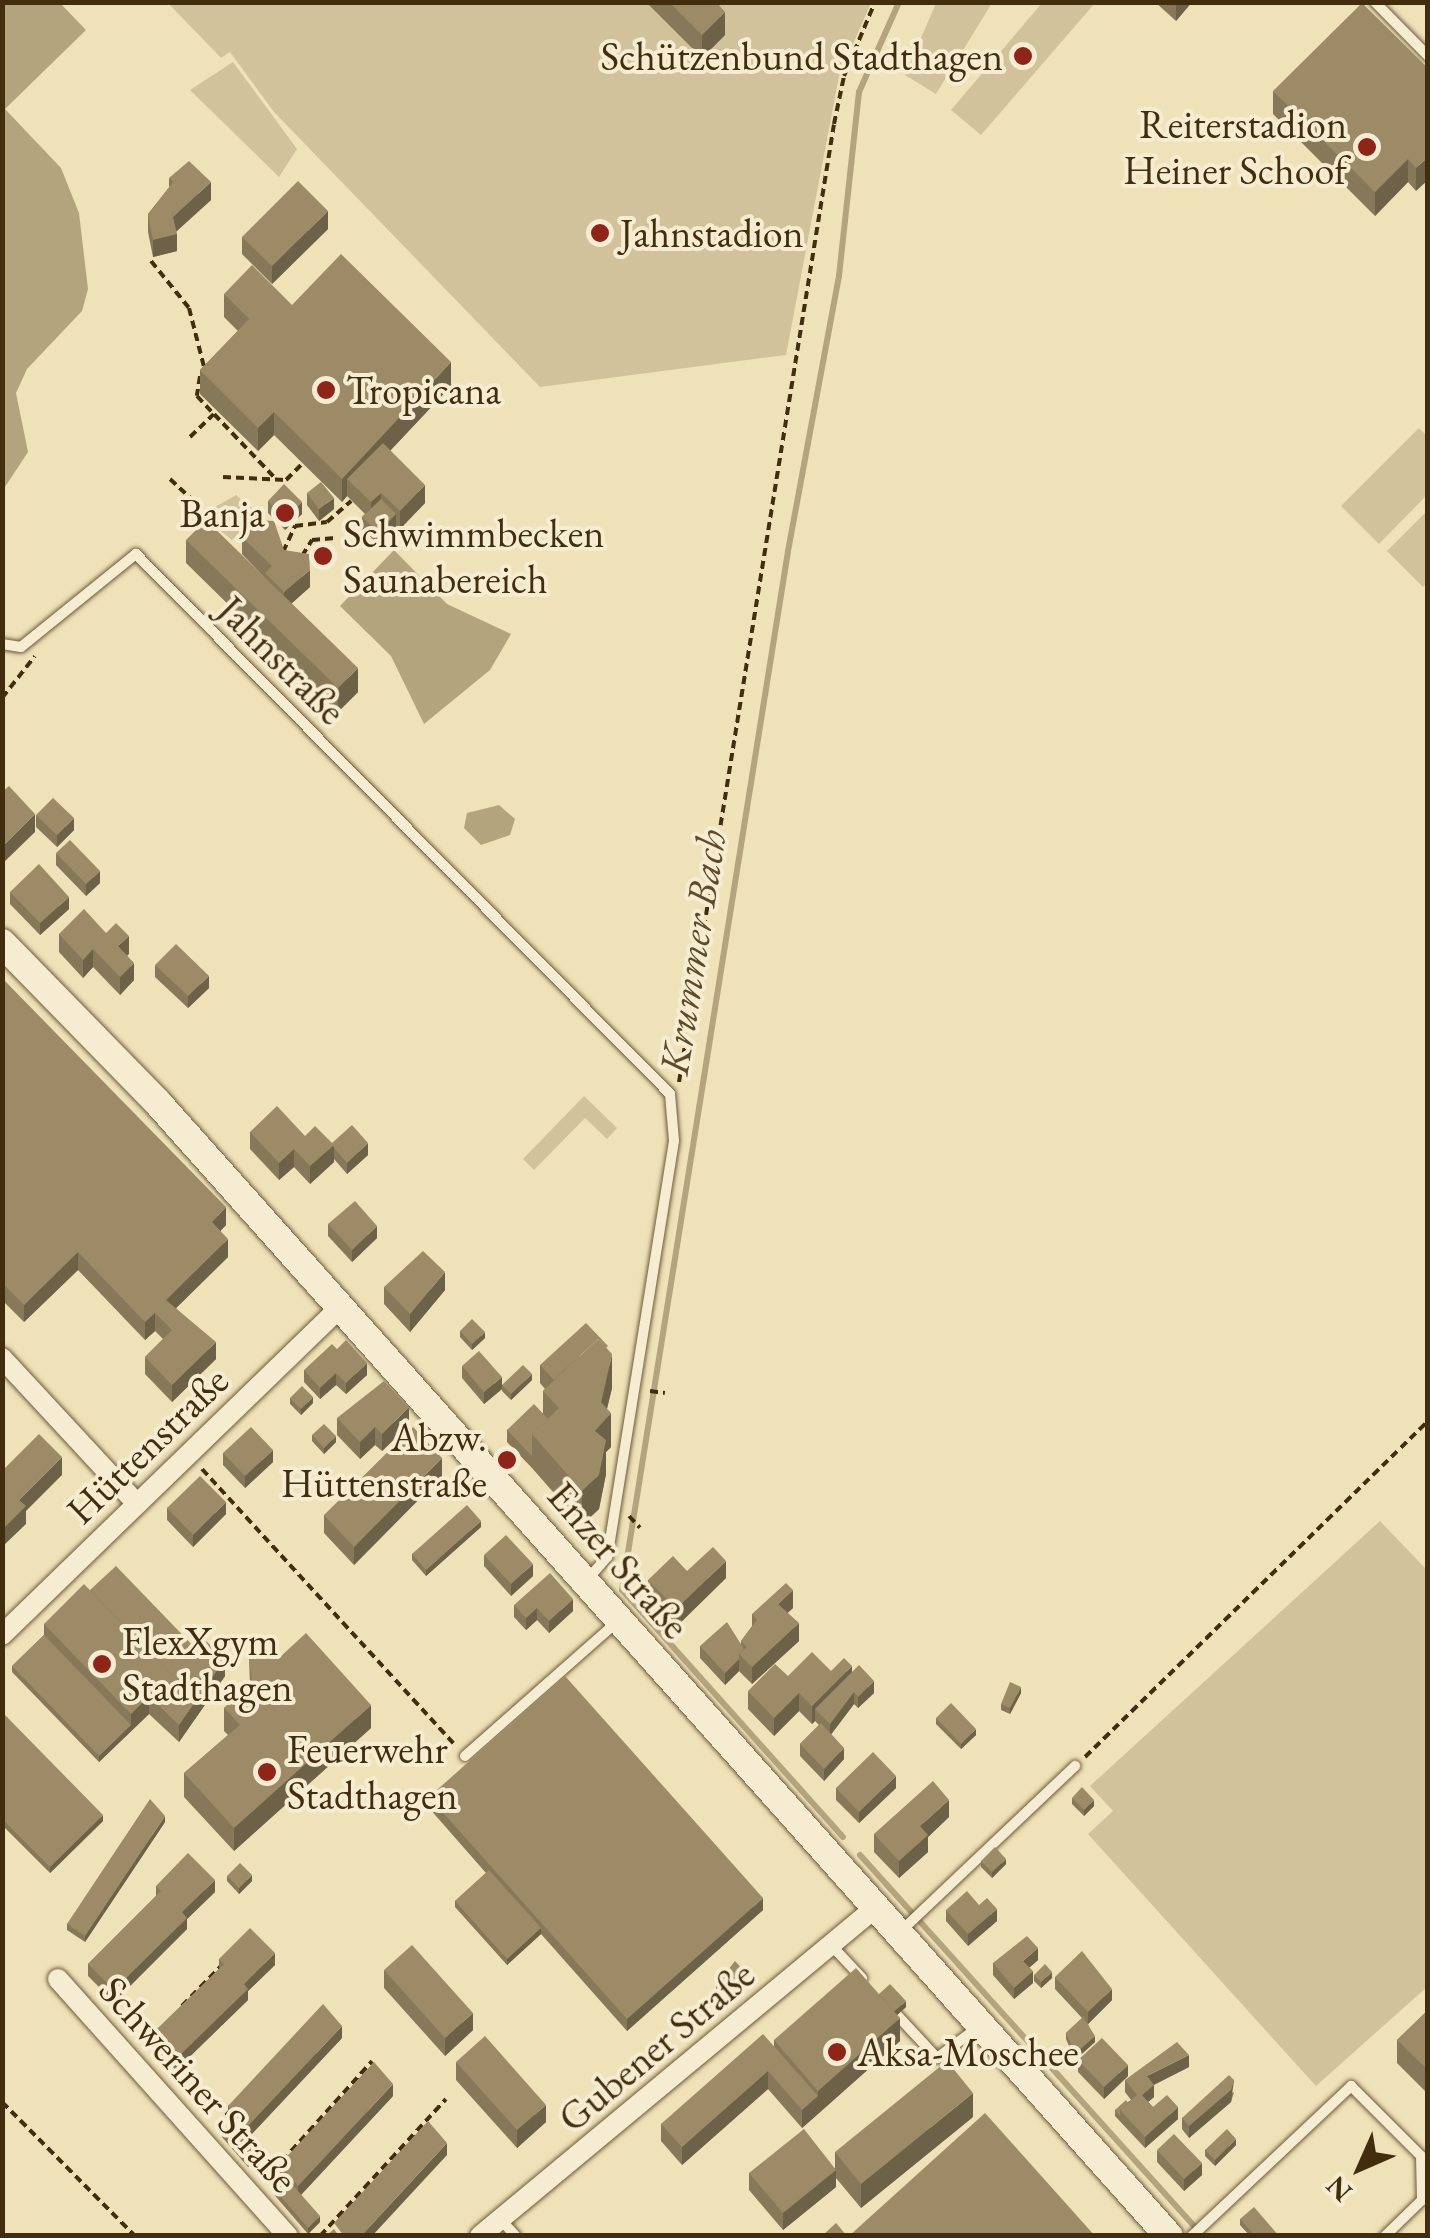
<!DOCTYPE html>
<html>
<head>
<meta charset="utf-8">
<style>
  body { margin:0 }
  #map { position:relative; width:1430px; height:2238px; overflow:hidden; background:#efe1b8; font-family:"EB Garamond",serif }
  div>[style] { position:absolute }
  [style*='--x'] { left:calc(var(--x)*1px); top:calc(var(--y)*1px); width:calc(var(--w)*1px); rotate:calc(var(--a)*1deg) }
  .green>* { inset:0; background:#d2c29b }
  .water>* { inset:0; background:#b4a47e }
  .stream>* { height:6px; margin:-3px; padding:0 3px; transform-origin:3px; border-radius:3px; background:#b4a47e }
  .path>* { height:4px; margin-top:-2px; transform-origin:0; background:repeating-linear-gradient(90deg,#422d0e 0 8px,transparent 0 13px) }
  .roads { filter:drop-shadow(0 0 2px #6d5a38) drop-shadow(0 0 2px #6d5a38) }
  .lane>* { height:10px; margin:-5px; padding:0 5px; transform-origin:5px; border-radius:5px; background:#f5ecd1 }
  .street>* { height:20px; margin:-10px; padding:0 10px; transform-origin:10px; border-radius:10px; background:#f5ecd1 }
  .secondary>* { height:28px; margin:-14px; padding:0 14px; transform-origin:14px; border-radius:14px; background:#f5ecd1 }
  .wall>* { inset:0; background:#867858 }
  .shaded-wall>* { inset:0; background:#6d6147 }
  .building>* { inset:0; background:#9c8b66 }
  .dots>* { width:28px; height:28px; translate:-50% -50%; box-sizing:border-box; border:5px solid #f5ecd1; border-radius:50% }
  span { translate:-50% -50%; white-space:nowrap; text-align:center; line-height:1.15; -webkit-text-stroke:8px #f5ecd1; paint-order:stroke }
  .poi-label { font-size:40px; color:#422d0e }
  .right { translate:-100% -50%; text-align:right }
  .left { translate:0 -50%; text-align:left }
  .street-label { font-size:40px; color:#422d0e }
  .water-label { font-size:42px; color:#5e4b2a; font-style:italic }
  .frame { position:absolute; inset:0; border:5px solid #422d0e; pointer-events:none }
  .north { position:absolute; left:1310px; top:2118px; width:100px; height:100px; -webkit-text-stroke:8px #f5ecd1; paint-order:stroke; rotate:225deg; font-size:28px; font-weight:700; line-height:40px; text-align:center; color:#422d0e }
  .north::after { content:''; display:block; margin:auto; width:35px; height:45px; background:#422d0e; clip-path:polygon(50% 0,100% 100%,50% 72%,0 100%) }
</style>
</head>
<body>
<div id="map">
  <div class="green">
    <div style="clip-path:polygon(168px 3px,871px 3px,839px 76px,786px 355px,540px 387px,274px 112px,230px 52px,221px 58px)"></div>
    <div style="clip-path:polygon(936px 3px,992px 3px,936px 94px,905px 75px)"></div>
    <div style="clip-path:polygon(1042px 3px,1095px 3px,981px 135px,951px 110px)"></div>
    <div style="clip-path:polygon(233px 62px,297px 149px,279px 177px,190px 90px)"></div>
    <div style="clip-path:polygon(1419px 428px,1427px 436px,1427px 495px,1379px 544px,1341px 506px)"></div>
    <div style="clip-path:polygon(236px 495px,258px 513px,232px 540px,201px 515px)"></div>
    <div style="clip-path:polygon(1427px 511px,1427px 582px,1423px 587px,1387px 551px)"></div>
    <div style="clip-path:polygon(584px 1096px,617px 1128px,607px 1139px,585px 1118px,534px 1170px,523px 1159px)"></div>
    <div style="clip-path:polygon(1380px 1521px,1427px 1570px,1427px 1987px,1316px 2086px,1088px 1834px,1113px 1811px,1090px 1786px)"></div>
  </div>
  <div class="water">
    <div style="clip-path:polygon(3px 2px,60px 3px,86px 30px,5px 109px,61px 168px,79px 213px,88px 289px,82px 311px,27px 369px,16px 393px,28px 452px,3px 490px)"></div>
    <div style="clip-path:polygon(394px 550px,447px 604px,511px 634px,490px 670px,424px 724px,391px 656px,340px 606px)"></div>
    <div style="clip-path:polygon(499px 805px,515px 819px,510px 835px,481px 845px,464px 828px,467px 813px)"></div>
  </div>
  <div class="stream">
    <div style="--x:843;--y:1837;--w:331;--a:-131.8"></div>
    <div style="--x:622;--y:1590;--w:1052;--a:-80.92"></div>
    <div style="--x:788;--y:551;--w:280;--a:-79.5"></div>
    <div style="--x:839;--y:276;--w:185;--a:-83.8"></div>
    <div style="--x:859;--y:92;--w:98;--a:-66"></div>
    <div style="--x:860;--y:1855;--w:513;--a:48"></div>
  </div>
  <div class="path">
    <div style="--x:151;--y:261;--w:60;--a:51"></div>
    <div style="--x:189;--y:308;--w:61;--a:75.7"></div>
    <div style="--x:200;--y:376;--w:20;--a:99"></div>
    <div style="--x:197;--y:396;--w:25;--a:47"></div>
    <div style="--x:190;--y:437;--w:33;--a:-44"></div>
    <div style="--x:214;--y:414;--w:90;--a:46.4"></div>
    <div style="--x:223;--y:477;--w:63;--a:2.7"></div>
    <div style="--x:286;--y:480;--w:24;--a:-45"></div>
    <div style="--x:170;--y:479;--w:34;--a:43"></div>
    <div style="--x:283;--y:552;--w:29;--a:-65"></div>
    <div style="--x:295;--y:526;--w:32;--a:-7"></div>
    <div style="--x:327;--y:522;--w:32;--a:-41"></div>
    <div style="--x:302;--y:556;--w:19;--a:-58"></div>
    <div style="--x:312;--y:540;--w:23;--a:-5"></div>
    <div style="--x:2;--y:698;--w:53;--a:-51.8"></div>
    <div style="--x:679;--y:1082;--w:970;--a:-80.81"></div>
    <div style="--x:834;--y:124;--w:49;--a:-78.2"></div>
    <div style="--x:844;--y:76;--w:80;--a:-67.3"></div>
    <div style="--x:650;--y:1391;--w:15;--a:8"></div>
    <div style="--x:202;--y:1469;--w:376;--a:47.5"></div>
    <div style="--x:629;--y:1516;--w:16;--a:47"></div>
    <div style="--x:1085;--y:1757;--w:480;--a:-44.4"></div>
    <div style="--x:182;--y:2006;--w:56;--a:-45.7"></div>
    <div style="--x:2;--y:2102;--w:189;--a:45.2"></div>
    <div style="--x:217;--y:2125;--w:21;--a:-47"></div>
    <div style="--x:265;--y:2180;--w:160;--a:-48"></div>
    <div style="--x:320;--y:2236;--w:186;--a:-47.4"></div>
  </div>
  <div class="roads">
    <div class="lane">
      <div style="--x:1375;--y:2;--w:76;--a:45.5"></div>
      <div style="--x:2;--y:644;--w:19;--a:9"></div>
      <div style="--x:21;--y:647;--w:148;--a:-39"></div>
      <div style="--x:136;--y:554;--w:759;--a:45.32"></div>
      <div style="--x:670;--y:1094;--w:47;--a:85.1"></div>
      <div style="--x:674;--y:1141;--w:421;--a:99.1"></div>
      <div style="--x:607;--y:1557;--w:29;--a:131"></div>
      <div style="--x:465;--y:1756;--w:204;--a:-41.4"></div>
      <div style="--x:899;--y:1933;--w:243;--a:-43.5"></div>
      <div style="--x:832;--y:1946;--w:44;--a:46.8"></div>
      <div style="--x:897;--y:2015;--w:59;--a:47.1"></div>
      <div style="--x:937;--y:2058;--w:50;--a:-36.9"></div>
      <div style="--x:500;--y:2219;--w:23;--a:47"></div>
      <div style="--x:1192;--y:2236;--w:219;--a:-43.3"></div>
      <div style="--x:1351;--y:2086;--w:99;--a:45"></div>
      <div style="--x:1421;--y:2156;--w:44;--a:88.7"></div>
      <div style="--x:1422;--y:2200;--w:52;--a:135.8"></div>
    </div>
    <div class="street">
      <div style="--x:2;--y:1358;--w:199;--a:47.2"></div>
      <div style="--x:2;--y:1635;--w:472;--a:-44.1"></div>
      <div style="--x:58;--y:1979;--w:345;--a:48.2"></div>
      <div style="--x:480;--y:2236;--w:513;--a:-39.71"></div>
    </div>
    <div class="secondary">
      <div style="--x:2;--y:943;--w:223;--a:45.7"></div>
      <div style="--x:158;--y:1103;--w:1518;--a:48.26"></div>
    </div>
  </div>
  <div class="wall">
    <div style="clip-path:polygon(646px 2px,716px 2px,725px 35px,702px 58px)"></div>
    <div style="clip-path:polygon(1155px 2px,1192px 2px,1176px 21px)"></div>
    <div style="clip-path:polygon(1428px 68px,1416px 191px,1408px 182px,1375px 216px,1273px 114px,1273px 91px)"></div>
    <div style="clip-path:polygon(169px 178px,211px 200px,176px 232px,177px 251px,153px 257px,148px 232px,148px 214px,169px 188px)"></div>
    <div style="clip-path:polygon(328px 229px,272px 284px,242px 254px,242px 237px)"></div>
    <div style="clip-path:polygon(224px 294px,292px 305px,451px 386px,390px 451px,425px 503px,400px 529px,396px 526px,378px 544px,362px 529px,362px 517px,365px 514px,347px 496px,342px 502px,274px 435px,258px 451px,200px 394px,200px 370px,238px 331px,224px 317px)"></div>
    <div style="clip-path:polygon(307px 493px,334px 509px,319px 521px,307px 505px)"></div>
    <div style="clip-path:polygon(268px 501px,302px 514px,285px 530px,268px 513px)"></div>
    <div style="clip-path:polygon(242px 537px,284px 550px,310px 587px,291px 604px,358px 692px,338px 712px,186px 563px,186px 540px,265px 578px,242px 554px)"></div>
    <div style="clip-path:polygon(36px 815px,74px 830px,57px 847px,36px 827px)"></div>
    <div style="clip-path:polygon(56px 853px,100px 883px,86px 896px,56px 865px)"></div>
    <div style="clip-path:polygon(10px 892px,69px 909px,40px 935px,10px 904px)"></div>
    <div style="clip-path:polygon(106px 933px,129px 954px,127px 955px,134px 980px,120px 995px,93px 967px,83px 978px,59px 952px,59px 934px)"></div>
    <div style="clip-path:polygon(155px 965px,209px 988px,188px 1008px,155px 977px)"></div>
    <div style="clip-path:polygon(2px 978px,226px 1225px,220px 1231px,228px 1257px,176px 1308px,216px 1359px,172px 1402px,145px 1374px,145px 1357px,163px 1339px,155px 1331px,145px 1340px,78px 1270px,24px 1322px,2px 1300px)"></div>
    <div style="clip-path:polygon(250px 1132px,305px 1136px,368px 1155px,347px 1174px,334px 1159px,334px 1162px,310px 1184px,294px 1167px,279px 1180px,250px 1149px)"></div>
    <div style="clip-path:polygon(328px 1224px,377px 1238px,352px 1262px,328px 1236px)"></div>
    <div style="clip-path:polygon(384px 1287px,445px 1290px,410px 1332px,384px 1304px)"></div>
    <div style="clip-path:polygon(460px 1331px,485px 1338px,472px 1350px,460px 1337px)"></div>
    <div style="clip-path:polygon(608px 1350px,612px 1388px,607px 1409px,611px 1447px,606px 1452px,606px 1474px,599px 1509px,582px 1525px,532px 1468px,507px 1442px,507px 1430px,543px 1413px,543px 1391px,545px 1389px,540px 1383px,540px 1365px)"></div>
    <div style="clip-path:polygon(462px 1366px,502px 1389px,484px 1404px,462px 1378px)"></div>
    <div style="clip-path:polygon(304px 1370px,367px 1375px,346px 1394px,336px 1385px,320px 1399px,304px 1382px)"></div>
    <div style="clip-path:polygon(532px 1380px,511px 1400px,502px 1391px,502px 1385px)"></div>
    <div style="clip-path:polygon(290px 1398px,313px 1403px,301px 1415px,290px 1404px)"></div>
    <div style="clip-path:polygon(337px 1418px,409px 1425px,382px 1451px,375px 1445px,360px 1459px,337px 1435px)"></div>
    <div style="clip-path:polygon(312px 1435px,336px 1442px,324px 1454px,312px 1441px)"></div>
    <div style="clip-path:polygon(223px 1453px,273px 1462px,245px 1488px,223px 1465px)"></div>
    <div style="clip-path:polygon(442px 1476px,354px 1565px,324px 1533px,324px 1515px)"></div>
    <div style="clip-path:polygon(167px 1508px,226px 1514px,193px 1547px,167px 1520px)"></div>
    <div style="clip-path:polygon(481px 1527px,426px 1576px,412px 1560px,412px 1554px)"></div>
    <div style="clip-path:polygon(484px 1555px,533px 1576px,511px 1596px,484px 1566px)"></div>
    <div style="clip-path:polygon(726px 1578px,676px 1627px,648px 1597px,648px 1580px)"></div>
    <div style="clip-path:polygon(90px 1590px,197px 1650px,225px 1676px,179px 1742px,149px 1714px,99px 1762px,12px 1672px,12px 1666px,44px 1635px,44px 1624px)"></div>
    <div style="clip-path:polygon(514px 1605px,573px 1611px,549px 1633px,537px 1620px,526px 1630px,514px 1617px)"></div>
    <div style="clip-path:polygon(793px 1608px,787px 1613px,799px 1641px,752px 1684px,739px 1671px,725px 1685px,700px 1658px,700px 1646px,741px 1644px,741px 1641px,752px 1626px,752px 1614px)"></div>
    <div style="clip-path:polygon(249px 1658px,371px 1728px,234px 1851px,184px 1797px,184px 1773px,228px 1735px,224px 1731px,224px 1708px,250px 1685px)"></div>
    <div style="clip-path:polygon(831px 1671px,852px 1672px,874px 1693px,858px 1708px,854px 1704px,831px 1734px,844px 1759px,824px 1781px,800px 1756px,800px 1744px,819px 1725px,815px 1721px,812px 1724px,799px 1711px,774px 1736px,748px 1709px,748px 1691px,788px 1676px)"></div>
    <div style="clip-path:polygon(1021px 1693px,1010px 1714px,1001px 1710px,1001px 1704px)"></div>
    <div style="clip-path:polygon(2px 1712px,103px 1821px,50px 1873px,2px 1825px)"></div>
    <div style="clip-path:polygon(936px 1718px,976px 1735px,961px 1749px,936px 1724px)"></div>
    <div style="clip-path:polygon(836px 1788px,896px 1788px,859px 1823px,836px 1800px)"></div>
    <div style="clip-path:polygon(429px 1797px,763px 1910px,627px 2031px,541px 1934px,507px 1965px,455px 1907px,455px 1901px,486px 1873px,429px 1808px)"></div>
    <div style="clip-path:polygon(1072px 1798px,1094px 1806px,1084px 1816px,1072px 1804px)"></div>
    <div style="clip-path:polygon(949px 1817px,928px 1837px,928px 1852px,899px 1878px,874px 1852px,874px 1834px)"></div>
    <div style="clip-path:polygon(165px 1822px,85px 1942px,67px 1930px,67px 1924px)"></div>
    <div style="clip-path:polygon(981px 1861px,1006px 1864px,992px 1878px,981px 1867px)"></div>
    <div style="clip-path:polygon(227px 1876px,252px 1881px,239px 1894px,227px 1881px)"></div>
    <div style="clip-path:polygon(156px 1886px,215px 1892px,187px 1919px,187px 1929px,114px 2002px,88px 1976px,88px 1964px,156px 1896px)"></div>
    <div style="clip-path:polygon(979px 1905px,997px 1921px,968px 1946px,946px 1921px,946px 1910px)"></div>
    <div style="clip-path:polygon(219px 1959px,275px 1965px,248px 1991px,248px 2000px,176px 2070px,152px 2046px,152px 2034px,219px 1969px)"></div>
    <div style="clip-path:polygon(1038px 1960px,1029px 1968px,1033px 1983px,1014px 1999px,993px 1975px,993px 1963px)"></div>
    <div style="clip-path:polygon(384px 1970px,473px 2030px,445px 2056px,384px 1988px)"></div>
    <div style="clip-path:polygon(1034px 1975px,1052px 1978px,1041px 1988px,1034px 1981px)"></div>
    <div style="clip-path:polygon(1055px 1977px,1112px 2000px,1088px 2024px,1095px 2042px,1075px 2060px,1066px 2039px,1066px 2033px,1082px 2018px,1055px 1989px)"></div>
    <div style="clip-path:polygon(746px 1979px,724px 1999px,716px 1990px,716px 1985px)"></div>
    <div style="clip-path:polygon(879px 1994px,906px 2007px,897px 2015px,900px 2041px,802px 2128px,768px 2089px,682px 2165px,661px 2141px,661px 2124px,774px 2046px,774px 2040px)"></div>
    <div style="clip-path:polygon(1428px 2010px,1428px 2094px,1397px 2063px,1397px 2040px)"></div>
    <div style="clip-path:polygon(342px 2038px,250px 2136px,260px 2155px,248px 2167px,222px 2137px,222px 2131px,232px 2122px,228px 2118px,228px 2106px)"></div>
    <div style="clip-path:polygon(1078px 2060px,1128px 2076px,1104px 2099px,1078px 2072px)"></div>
    <div style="clip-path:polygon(456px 2062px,546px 2122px,517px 2148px,456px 2080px)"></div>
    <div style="clip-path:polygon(1189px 2067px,1154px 2085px,1154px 2097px,1148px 2102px,1153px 2107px,1178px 2119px,1145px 2148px,1115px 2116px,1115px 2110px,1131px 2100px,1125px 2092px,1125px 2080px)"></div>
    <div style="clip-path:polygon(1234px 2092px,1231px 2102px,1189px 2138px,1182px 2129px,1182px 2118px)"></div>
    <div style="clip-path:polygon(393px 2096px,301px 2195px,320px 2222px,308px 2234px,271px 2191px,271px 2185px,280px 2177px,280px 2164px)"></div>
    <div style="clip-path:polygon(973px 2117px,861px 2208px,836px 2178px,836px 2187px,783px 2230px,749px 2190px,749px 2173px,835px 2168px,835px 2152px)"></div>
    <div style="clip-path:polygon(1236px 2145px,1215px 2166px,1205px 2156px,1205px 2150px)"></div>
    <div style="clip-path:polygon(1157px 2150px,1202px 2175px,1184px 2191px,1157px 2162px)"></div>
    <div style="clip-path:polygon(1240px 2219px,1279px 2236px,1250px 2236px,1240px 2225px)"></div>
  </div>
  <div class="shaded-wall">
    <div style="clip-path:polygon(1176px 2px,1192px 2px,1176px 21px)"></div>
    <div style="clip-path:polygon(725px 12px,725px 35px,702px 58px,702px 35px)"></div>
    <div style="clip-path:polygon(1428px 157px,1428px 180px,1416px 191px,1416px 168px)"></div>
    <div style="clip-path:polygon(1408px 159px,1408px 182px,1375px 216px,1375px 192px)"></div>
    <div style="clip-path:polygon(211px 182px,211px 200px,173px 234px,177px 234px,177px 251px,153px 257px,153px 240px,173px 217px)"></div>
    <div style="clip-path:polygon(328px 211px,328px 229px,272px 284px,272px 266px)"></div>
    <div style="clip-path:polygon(451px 362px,451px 386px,356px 487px,347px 479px,347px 496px,342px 502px,342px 479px)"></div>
    <div style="clip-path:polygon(274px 412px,274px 435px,258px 451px,258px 428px)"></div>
    <div style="clip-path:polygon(425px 485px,425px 503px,400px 529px,400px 511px)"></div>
    <div style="clip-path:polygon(381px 493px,381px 511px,371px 520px,371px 502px)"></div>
    <div style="clip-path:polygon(334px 498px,334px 509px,319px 521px,319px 509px)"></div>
    <div style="clip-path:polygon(302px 502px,302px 514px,285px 530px,285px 518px)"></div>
    <div style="clip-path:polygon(396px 514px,396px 526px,378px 544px,378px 532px)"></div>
    <div style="clip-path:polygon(310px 570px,310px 587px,284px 610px,284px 592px)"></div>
    <div style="clip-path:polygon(358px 668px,358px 692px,338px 712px,338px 688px)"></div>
    <div style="clip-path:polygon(35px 814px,35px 832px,2px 864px,2px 847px)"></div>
    <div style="clip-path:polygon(74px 818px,74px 830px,57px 847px,57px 835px)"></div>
    <div style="clip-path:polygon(100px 871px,100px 883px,86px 896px,86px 884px)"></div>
    <div style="clip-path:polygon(69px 897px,69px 909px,40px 935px,40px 923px)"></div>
    <div style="clip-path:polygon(129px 936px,129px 954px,118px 964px,118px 946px)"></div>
    <div style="clip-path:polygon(93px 949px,93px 967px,83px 978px,83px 960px)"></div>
    <div style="clip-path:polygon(134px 963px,134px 980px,120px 995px,120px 977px)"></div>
    <div style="clip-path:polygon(209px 976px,209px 988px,188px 1008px,188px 996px)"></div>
    <div style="clip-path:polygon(368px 1143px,368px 1155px,347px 1174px,347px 1163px)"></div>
    <div style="clip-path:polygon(334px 1145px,334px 1162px,310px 1184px,310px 1166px)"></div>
    <div style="clip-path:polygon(294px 1149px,294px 1167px,279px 1180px,279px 1163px)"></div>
    <div style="clip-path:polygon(226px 1207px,226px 1225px,212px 1240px,212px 1222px)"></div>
    <div style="clip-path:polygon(377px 1226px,377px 1238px,352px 1262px,352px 1250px)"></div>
    <div style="clip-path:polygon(228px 1239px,228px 1257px,166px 1318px,166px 1300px)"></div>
    <div style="clip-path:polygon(78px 1252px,78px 1270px,24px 1322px,24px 1305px)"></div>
    <div style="clip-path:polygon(445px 1272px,445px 1290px,410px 1332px,410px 1314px)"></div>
    <div style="clip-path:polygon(155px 1313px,155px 1331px,145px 1340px,145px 1322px)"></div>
    <div style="clip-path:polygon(485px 1332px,485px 1338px,472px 1350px,472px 1344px)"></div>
    <div style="clip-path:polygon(216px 1342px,216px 1359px,172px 1402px,172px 1385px)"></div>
    <div style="clip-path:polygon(612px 1354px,612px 1388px,604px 1420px,611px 1413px,611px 1447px,606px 1452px,606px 1474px,599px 1509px,582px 1525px,582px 1491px)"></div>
    <div style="clip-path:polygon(367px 1363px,367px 1375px,346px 1394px,346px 1383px)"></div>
    <div style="clip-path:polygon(336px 1373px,336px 1385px,320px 1399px,320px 1388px)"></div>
    <div style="clip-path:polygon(532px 1374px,532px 1380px,511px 1400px,511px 1394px)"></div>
    <div style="clip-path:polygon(502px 1377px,502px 1389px,484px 1404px,484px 1392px)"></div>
    <div style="clip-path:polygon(313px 1397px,313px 1403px,301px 1415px,301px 1409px)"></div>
    <div style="clip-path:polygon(409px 1407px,409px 1425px,382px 1451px,382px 1434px)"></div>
    <div style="clip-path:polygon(375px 1427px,375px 1445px,360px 1459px,360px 1442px)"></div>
    <div style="clip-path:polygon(336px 1436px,336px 1442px,324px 1454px,324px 1448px)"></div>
    <div style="clip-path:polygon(273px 1450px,273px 1462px,245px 1488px,245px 1476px)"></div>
    <div style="clip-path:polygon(62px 1457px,62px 1475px,26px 1511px,26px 1524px,2px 1547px,2px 1530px,19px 1500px)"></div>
    <div style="clip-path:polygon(442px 1458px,442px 1476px,354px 1565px,354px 1547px)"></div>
    <div style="clip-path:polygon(226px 1502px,226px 1514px,193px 1547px,193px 1535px)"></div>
    <div style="clip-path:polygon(481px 1521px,481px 1527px,426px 1576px,426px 1570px)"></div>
    <div style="clip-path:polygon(726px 1561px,726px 1578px,676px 1627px,676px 1609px)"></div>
    <div style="clip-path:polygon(533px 1564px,533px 1576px,511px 1596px,511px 1584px)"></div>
    <div style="clip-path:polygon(793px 1590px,793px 1608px,778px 1622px,778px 1604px)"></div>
    <div style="clip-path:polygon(573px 1599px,573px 1611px,549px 1633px,549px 1621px)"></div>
    <div style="clip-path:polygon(537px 1608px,537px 1620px,526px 1630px,526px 1618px)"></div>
    <div style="clip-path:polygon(799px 1623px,799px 1641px,752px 1684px,752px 1667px)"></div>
    <div style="clip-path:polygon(225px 1659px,225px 1676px,179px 1742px,179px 1725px)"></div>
    <div style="clip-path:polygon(739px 1659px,739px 1671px,725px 1685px,725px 1673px)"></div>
    <div style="clip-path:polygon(852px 1666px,852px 1684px,815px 1709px,815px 1721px,812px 1724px,812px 1706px)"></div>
    <div style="clip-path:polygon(874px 1681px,874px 1693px,858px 1708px,858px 1697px)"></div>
    <div style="clip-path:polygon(1021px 1687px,1021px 1693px,1010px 1714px,1010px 1708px)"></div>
    <div style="clip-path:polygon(854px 1692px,854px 1704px,830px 1736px,830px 1724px)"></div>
    <div style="clip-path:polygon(799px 1693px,799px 1711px,774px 1736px,774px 1718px)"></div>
    <div style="clip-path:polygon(149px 1696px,149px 1714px,99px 1762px,99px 1756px,131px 1725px,131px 1714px)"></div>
    <div style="clip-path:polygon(371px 1705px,371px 1728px,234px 1851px,234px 1828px)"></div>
    <div style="clip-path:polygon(976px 1729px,976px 1735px,961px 1749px,961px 1744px)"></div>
    <div style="clip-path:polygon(844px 1748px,844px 1759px,824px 1781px,824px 1769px)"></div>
    <div style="clip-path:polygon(896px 1776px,896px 1788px,859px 1823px,859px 1812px)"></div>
    <div style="clip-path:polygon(949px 1800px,949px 1817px,928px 1837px,928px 1852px,899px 1878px,899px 1861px,920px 1826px)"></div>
    <div style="clip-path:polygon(1094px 1800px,1094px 1806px,1084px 1816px,1084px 1810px)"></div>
    <div style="clip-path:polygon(103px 1815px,103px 1821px,50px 1873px,50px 1867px)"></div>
    <div style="clip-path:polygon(165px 1816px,165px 1822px,85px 1942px,85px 1936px)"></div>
    <div style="clip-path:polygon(1006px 1859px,1006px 1864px,992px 1878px,992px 1872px)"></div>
    <div style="clip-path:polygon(252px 1875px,252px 1881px,239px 1894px,239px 1888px)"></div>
    <div style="clip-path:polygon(215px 1880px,215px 1892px,187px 1919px,187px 1929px,114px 2002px,114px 1990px,182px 1912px)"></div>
    <div style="clip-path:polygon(763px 1898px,763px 1910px,627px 2031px,627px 2019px)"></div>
    <div style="clip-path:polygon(997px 1909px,997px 1921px,968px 1946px,968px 1934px)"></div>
    <div style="clip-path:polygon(541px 1928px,541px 1934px,507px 1965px,507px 1959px)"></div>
    <div style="clip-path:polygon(1038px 1948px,1038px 1960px,1023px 1973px,1023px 1961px)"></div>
    <div style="clip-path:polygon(275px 1953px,275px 1965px,248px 1991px,248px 2000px,176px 2070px,176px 2059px,244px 1984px)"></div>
    <div style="clip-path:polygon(1033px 1971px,1033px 1983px,1014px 1999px,1014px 1988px)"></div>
    <div style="clip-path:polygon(1052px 1972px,1052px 1978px,1041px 1988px,1041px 1982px)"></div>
    <div style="clip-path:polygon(746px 1973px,746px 1979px,724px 1999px,724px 1993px)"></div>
    <div style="clip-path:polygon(1112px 1989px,1112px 2000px,1088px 2024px,1088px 2012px)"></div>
    <div style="clip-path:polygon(906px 2001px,906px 2007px,886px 2025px,886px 2019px)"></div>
    <div style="clip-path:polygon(473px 2013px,473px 2030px,445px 2056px,445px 2038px)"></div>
    <div style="clip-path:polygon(900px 2018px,900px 2041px,818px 2114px,818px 2091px)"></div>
    <div style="clip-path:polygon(342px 2026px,342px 2038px,247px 2139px,247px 2127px)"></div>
    <div style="clip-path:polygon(1095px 2036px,1095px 2042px,1075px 2060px,1075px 2054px)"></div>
    <div style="clip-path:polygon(1189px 2055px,1189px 2067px,1147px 2088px,1147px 2076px)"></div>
    <div style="clip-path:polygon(1128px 2065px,1128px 2076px,1104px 2099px,1104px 2087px)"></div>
    <div style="clip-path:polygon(768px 2071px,768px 2089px,682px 2165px,682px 2147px)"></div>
    <div style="clip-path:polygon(1234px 2080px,1231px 2102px,1189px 2138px,1189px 2126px)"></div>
    <div style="clip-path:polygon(393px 2084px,393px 2096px,298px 2198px,298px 2186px)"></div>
    <div style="clip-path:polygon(1154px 2085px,1154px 2097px,1142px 2107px,1142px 2095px)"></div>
    <div style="clip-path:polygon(973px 2093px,973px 2117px,861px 2208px,861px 2184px)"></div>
    <div style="clip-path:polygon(818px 2096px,818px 2114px,802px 2128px,802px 2110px)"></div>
    <div style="clip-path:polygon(546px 2105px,546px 2122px,517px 2148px,517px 2130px)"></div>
    <div style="clip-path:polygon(1178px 2107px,1178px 2119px,1145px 2148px,1145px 2137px)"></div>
    <div style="clip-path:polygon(1236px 2139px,1236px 2145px,1215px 2166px,1215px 2160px)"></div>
    <div style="clip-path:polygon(447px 2143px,447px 2155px,372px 2236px,361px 2236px)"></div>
    <div style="clip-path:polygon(260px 2149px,260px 2155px,248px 2167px,248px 2161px)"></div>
    <div style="clip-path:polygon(1202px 2163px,1202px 2175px,1184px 2191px,1184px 2179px)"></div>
    <div style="clip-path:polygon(836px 2170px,836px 2187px,783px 2230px,783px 2213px)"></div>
    <div style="clip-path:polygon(320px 2216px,320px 2222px,308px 2234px,308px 2228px)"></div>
  </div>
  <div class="building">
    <div style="clip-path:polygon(669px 2px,716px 2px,725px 12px,702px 35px)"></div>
    <div style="clip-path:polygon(1362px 3px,1428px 68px,1428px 157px,1416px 168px,1408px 159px,1375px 192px,1273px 91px)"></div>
    <div style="clip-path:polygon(189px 161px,211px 182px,173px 217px,177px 234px,153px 240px,148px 214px,173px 182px,169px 178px)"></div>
    <div style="clip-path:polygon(298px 181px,328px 211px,272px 266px,242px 237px)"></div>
    <div style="clip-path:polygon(341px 254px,451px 362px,342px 479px,274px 412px,258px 428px,200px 370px,249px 319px,224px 294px,252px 265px,292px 305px)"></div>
    <div style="clip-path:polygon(383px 443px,425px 485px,400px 511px,381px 493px,371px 502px,347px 479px)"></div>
    <div style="clip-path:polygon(321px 482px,334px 498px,319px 509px,307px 493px)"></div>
    <div style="clip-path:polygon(284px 484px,302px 502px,285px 518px,268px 501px)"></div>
    <div style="clip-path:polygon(381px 499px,396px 514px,378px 532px,362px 517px)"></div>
    <div style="clip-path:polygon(206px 520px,358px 668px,338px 688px,186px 540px)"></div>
    <div style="clip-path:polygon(254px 520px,274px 521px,284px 550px,309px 554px,310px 570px,284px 592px,265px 573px,272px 566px,242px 537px)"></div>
    <div style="clip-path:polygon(9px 786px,35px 814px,2px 847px,2px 792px)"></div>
    <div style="clip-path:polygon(53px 798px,74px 818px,57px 835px,36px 815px)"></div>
    <div style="clip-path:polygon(70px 840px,100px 871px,86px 884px,56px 853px)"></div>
    <div style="clip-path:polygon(39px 864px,69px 897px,40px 923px,10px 892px)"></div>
    <div style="clip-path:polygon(84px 909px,106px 933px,116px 923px,129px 936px,118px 946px,134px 963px,120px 977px,93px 949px,83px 960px,59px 934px)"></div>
    <div style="clip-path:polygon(176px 944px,209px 976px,188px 996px,155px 965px)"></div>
    <div style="clip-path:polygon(2px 978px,226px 1207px,212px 1222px,228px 1239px,166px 1300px,216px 1342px,172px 1385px,145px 1357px,172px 1330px,155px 1313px,145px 1322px,78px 1252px,24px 1305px,2px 1283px)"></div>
    <div style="clip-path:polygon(277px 1106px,305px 1136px,315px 1126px,334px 1145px,310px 1166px,294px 1149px,279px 1163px,250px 1132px)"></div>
    <div style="clip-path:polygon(352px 1125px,368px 1143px,347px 1163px,334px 1148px,332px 1143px)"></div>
    <div style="clip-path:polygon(355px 1201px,377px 1226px,352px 1250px,328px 1224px)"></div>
    <div style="clip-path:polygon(423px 1251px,445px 1272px,410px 1314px,384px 1287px)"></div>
    <div style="clip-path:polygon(472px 1319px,485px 1332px,472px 1344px,460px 1331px)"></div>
    <div style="clip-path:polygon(586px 1323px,608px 1346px,606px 1348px,598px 1339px,554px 1380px,540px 1365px)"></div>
    <div style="clip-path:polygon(598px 1339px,612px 1354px,601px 1402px,611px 1413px,595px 1431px,606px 1440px,599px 1475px,582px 1491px,532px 1434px,559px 1408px,543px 1391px)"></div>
    <div style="clip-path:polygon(346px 1340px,367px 1363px,346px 1383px,336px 1373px,320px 1388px,304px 1370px,332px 1344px,337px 1349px)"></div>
    <div style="clip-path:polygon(479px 1351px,502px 1377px,484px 1392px,462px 1366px)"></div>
    <div style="clip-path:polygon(523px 1365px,532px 1374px,511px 1394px,502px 1385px)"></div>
    <div style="clip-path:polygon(384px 1381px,409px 1407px,382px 1434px,375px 1427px,360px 1442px,337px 1418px)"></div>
    <div style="clip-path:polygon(302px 1386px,313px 1397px,301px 1409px,290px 1398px)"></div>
    <div style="clip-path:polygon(534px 1404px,548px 1419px,532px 1434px,532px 1456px,507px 1430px)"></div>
    <div style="clip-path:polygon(324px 1424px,336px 1436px,324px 1448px,312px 1435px)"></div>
    <div style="clip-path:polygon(251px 1427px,273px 1450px,245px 1476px,223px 1453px)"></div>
    <div style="clip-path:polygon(413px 1427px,442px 1458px,354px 1547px,324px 1515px)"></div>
    <div style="clip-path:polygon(39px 1434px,62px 1457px,19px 1500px,26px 1506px,2px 1530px,2px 1471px)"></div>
    <div style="clip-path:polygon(200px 1476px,226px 1502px,193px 1535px,167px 1508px)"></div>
    <div style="clip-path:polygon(467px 1505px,481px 1521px,426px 1570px,412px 1554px)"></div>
    <div style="clip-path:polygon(506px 1535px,533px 1564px,511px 1584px,484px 1555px)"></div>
    <div style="clip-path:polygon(713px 1547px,726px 1561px,676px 1609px,648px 1580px,673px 1556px,687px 1571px)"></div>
    <div style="clip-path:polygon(116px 1566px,197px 1650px,172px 1675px,90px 1590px)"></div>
    <div style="clip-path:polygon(550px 1573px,573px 1599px,549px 1621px,537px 1608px,526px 1618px,514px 1605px)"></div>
    <div style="clip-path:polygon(786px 1583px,793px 1590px,778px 1604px,799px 1623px,752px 1667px,739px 1654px,747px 1647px,741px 1641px,757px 1620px,752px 1614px)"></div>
    <div style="clip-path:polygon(84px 1584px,172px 1675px,206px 1641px,225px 1659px,179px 1725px,149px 1696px,131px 1714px,44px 1624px)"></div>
    <div style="clip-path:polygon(727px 1622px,744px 1649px,739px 1654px,739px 1659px,725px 1673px,700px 1646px)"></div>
    <div style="clip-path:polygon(306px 1633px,371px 1705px,234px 1828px,184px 1773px,240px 1725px,224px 1708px,252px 1683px,249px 1658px,279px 1658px)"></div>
    <div style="clip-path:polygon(44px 1635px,131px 1725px,99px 1756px,12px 1666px)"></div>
    <div style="clip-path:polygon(812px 1652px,831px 1671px,844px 1658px,852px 1666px,812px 1706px,799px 1693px,774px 1718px,748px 1691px,775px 1664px,788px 1676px)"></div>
    <div style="clip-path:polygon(859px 1665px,874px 1681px,858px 1697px,854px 1692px,830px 1724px,815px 1709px)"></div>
    <div style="clip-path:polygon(565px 1676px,763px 1898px,627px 2019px,429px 1797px)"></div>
    <div style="clip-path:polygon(1010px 1682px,1021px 1687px,1010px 1708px,1001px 1704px)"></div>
    <div style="clip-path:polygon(951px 1703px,976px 1729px,961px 1744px,936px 1718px)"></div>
    <div style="clip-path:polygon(2px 1712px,103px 1815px,50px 1867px,2px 1819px)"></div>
    <div style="clip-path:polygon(821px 1723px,844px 1748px,824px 1769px,800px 1744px)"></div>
    <div style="clip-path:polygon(873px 1752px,896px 1776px,859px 1812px,836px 1788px)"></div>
    <div style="clip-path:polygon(933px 1781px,949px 1800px,920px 1826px,928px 1835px,899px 1861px,874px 1834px)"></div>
    <div style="clip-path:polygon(1082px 1787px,1094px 1800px,1084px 1810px,1072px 1798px)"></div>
    <div style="clip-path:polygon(150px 1799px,165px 1816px,85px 1936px,67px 1924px)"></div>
    <div style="clip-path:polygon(995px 1847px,1006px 1859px,992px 1872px,981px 1861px)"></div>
    <div style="clip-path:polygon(188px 1853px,215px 1880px,182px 1912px,187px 1918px,114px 1990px,88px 1964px,161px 1891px,156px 1886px)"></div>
    <div style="clip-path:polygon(240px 1863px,252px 1875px,239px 1888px,227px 1876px)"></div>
    <div style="clip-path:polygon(489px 1870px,541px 1928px,507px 1959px,455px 1901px)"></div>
    <div style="clip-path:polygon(967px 1891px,979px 1905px,987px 1898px,997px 1909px,968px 1934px,946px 1910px)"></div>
    <div style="clip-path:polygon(250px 1928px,275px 1953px,244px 1984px,248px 1989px,176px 2059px,152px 2034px,224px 1964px,219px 1959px)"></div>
    <div style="clip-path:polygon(1027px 1936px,1038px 1948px,1023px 1961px,1033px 1971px,1014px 1988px,993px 1963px)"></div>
    <div style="clip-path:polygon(412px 1945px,473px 2013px,445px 2038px,384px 1970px)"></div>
    <div style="clip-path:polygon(1082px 1951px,1112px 1989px,1088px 2012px,1055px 1977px)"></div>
    <div style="clip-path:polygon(735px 1961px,746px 1973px,724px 1993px,716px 1985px)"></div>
    <div style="clip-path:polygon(1045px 1964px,1052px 1972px,1041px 1982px,1034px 1975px)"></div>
    <div style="clip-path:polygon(856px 1968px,900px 2018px,818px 2091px,774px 2040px)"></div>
    <div style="clip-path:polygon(890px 1984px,906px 2001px,894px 2011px,879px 1994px)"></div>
    <div style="clip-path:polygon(323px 2004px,342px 2026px,247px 2127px,228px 2106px)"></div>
    <div style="clip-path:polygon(1428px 2010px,1428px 2070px,1397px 2040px)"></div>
    <div style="clip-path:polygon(1083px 2017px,1095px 2036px,1075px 2054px,1066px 2033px)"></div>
    <div style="clip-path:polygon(763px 2034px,818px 2096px,802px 2110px,768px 2071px,682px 2147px,661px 2124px)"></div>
    <div style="clip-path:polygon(485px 2036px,546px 2105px,517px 2130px,456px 2062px)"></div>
    <div style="clip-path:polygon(1102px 2038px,1128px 2065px,1104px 2087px,1078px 2060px)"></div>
    <div style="clip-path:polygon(1177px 2042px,1189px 2055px,1147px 2076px,1154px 2085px,1142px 2095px,1153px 2107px,1167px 2095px,1178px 2107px,1145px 2137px,1120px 2110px,1137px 2095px,1125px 2080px)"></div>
    <div style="clip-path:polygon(947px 2061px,973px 2093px,861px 2184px,835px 2152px)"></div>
    <div style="clip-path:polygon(374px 2062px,393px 2084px,298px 2186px,280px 2164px)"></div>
    <div style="clip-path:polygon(1229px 2075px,1234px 2080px,1231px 2090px,1189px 2126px,1182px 2118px)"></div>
    <div style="clip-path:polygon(1126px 2100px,1128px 2103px,1120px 2110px,1120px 2116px,1115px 2110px)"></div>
    <div style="clip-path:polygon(985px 2113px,1095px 2236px,849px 2236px)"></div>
    <div style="clip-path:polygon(235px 2120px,260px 2149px,248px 2161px,222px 2131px)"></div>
    <div style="clip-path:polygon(428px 2121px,447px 2143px,361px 2236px,344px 2236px,334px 2223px)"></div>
    <div style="clip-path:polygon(804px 2129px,836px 2170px,783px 2213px,749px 2173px)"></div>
    <div style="clip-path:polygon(1227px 2129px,1236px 2139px,1215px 2160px,1205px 2150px)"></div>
    <div style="clip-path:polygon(1174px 2134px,1202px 2163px,1184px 2179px,1157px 2150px)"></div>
    <div style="clip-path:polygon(283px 2174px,320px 2216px,308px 2228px,271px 2185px)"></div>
    <div style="clip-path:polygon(1254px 2207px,1279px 2236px,1255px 2236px,1240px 2219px)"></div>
    <div style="clip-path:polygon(836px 2223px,847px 2236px,822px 2236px)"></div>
    <div style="clip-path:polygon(334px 2229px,339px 2236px,326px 2236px)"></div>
  </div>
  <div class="dots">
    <div style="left:1023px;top:56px;background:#8f2418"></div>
    <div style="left:1367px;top:147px;background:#8f2418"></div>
    <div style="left:600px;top:233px;background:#8f2418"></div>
    <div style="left:326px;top:390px;background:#8f2418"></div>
    <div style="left:285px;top:513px;background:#8f2418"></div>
    <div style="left:323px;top:556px;background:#8f2418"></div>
    <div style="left:507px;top:1460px;background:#8f2418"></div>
    <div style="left:102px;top:1664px;background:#8f2418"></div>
    <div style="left:267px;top:1772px;background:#8f2418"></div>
    <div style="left:837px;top:2052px;background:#8f2418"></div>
  </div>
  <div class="poi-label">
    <span class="right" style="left:1003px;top:56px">Schützenbund Stadthagen</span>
    <span class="right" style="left:1347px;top:147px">Reiterstadion<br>Heiner Schoof</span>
    <span class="left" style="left:620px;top:233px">Jahnstadion</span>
    <span class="left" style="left:346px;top:390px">Tropicana</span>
    <span class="right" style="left:265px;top:513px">Banja</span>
    <span class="left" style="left:343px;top:556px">Schwimmbecken<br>Saunabereich</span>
    <span class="right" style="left:487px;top:1460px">Abzw.<br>Hüttenstraße</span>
    <span class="left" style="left:122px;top:1664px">FlexXgym<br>Stadthagen</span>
    <span class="left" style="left:287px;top:1772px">Feuerwehr<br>Stadthagen</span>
    <span class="left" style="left:857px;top:2052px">Aksa-Moschee</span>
  </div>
  <div class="street-label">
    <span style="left:282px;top:660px;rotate:45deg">Jahnstraße</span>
    <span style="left:147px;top:1445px;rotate:-44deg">Hüttenstraße</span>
    <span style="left:619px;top:1560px;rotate:49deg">Enzer Straße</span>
    <span style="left:656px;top:2046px;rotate:-40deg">Gubener Straße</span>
    <span style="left:199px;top:2084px;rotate:48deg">Schweriner Straße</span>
  </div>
  <div class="water-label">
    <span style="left:693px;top:952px;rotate:-81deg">Krummer Bach</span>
  </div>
  <div class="frame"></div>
  <div class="north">N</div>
</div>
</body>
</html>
